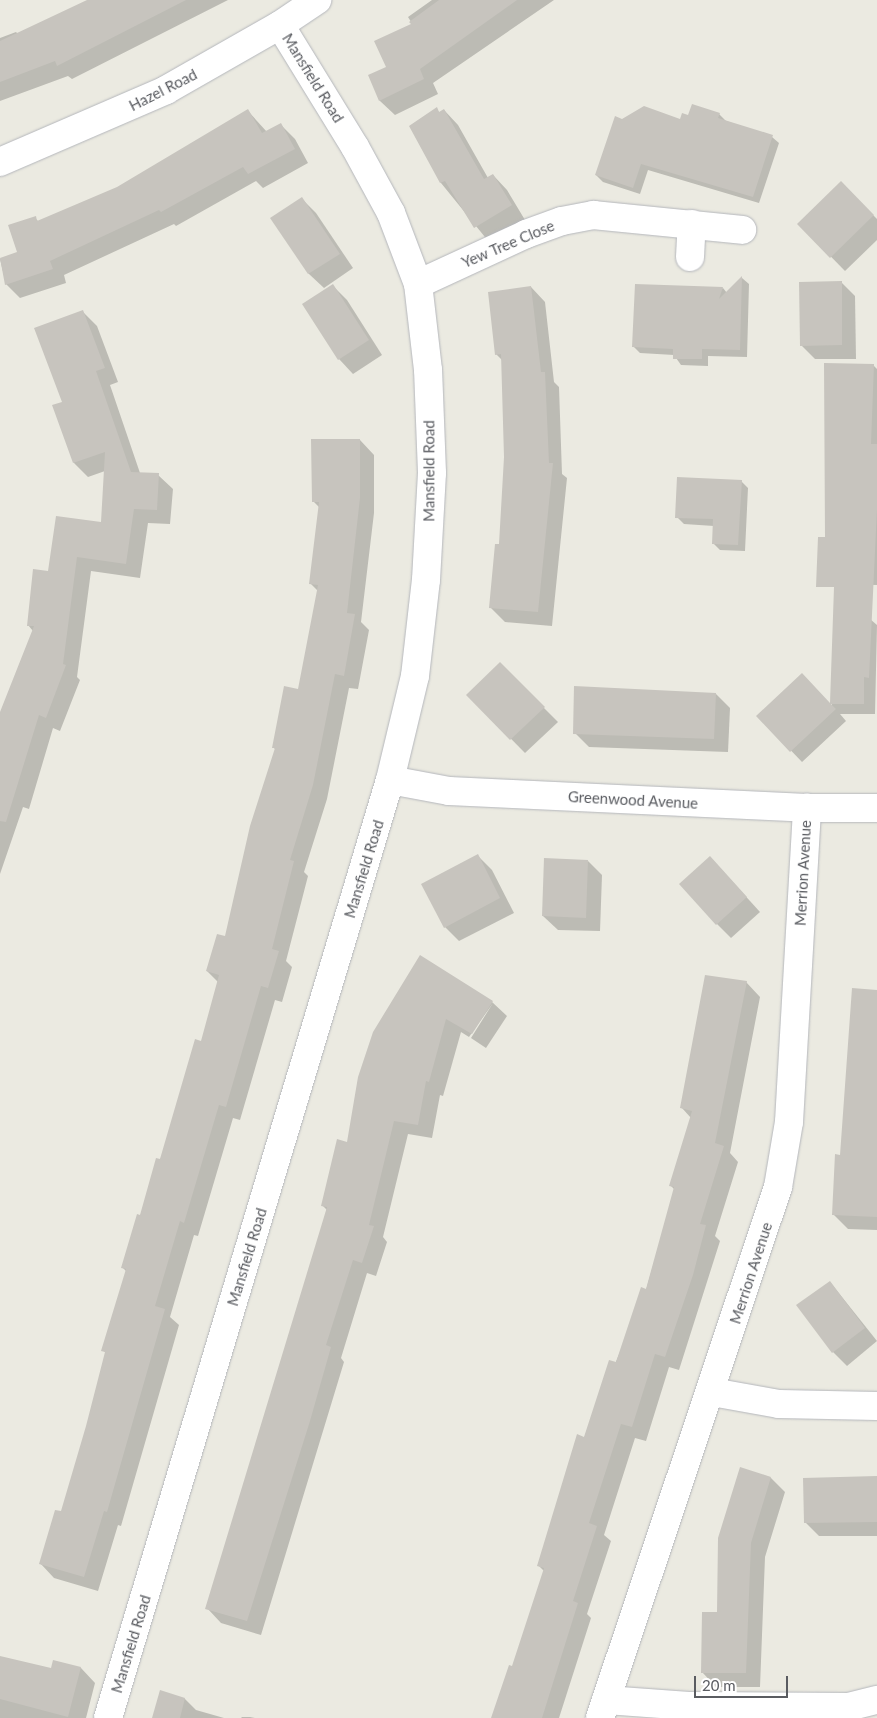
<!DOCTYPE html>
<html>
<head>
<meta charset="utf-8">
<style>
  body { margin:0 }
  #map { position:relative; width:877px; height:1718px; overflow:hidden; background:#ebeae1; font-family:Lato,sans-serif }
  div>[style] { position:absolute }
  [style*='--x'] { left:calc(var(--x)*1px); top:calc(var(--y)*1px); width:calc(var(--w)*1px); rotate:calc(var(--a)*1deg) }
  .shadow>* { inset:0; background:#0003 }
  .building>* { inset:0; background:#c7c4be }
  .roads { filter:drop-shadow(0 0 1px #b4b6bb) drop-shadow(0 0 1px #b4b6bb) }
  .minor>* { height:28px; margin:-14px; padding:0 14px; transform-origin:14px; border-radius:14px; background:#fff }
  span { translate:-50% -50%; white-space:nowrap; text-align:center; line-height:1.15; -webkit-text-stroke:5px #fff; paint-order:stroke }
  .street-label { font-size:15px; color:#5a5c61 }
  .scale { position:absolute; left:694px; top:1676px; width:94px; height:22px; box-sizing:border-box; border:2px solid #5a5c61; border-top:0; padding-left:6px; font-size:15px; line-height:18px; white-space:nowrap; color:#5a5c61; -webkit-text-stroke:4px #fff; paint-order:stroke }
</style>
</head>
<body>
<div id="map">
  <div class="shadow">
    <div style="clip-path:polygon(89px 0,228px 0,72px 79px,68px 76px,0 101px,0 38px,16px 32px,18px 34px)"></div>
    <div style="clip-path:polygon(432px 0,554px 0,433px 83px,438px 94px,395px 115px,380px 101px,370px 76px,387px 68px,413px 25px,408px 17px)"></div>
    <div style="clip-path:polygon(436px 109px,440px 113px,444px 110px,458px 125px,488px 178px,493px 175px,507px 190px,525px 220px,489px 242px,441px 183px,410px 126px)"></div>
    <div style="clip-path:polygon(248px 111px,267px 132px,281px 125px,295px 139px,308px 163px,263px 188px,256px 181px,176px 226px,174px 224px,64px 275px,66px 283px,20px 298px,6px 284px,0 259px,19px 253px,35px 218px,39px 222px,117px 188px)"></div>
    <div style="clip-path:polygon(719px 114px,726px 121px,772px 137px,779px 143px,759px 203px,648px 170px,640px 194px,603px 182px,596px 175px,622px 120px,680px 120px)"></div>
    <div style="clip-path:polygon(841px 183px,877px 219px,877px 240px,845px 271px,799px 224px)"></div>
    <div style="clip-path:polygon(302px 199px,316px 213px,353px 268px,324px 288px,309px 274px,272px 218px)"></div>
    <div style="clip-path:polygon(742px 278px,749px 284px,747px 357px,708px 356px,708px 366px,681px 365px,674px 355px,640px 353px,633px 346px,723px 288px,727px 293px)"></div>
    <div style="clip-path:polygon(841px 282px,855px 296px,856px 359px,815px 359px,801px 345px)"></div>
    <div style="clip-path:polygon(333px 286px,347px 300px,382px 355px,353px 374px,339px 359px)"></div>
    <div style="clip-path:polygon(531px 287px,545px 302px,554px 382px,559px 387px,562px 474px,567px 478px,552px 626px,505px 622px,491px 608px,500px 546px,506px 457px,503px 361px,496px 354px)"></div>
    <div style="clip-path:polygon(83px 312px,97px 326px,118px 382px,110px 385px,140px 473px,158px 475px,173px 489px,170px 524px,148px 523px,140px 578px,91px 571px,77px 677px,80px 680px,60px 731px,53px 728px,29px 809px,23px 807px,0 874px,0 716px,33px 631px,28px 625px,49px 572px,102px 524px,105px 471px,88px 477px,74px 463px,64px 403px)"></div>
    <div style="clip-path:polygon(873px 365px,877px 369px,877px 585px,830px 584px,826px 539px)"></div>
    <div style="clip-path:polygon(360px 440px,374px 455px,374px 513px,361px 622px,369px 630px,358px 689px,349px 688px,327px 799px,304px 872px,308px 876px,286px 961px,292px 967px,282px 1002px,275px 1000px,240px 1120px,233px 1118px,198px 1236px,194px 1235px,170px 1317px,179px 1325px,121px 1526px,118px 1525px,98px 1591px,54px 1578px,40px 1563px,62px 1513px,88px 1427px,106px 1353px,103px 1350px,127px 1272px,122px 1267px,202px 1042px,218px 982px,207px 971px,226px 937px,276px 750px,273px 747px,299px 690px,318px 591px,311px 584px,320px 508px,313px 501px)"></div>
    <div style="clip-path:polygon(741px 481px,748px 488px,745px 551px,720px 550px,713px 543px,714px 526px,684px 524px,677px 517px)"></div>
    <div style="clip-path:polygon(834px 617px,870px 619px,877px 625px,875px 714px,840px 714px,846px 721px,802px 762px,758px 716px,832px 705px)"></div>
    <div style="clip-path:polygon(500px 664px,558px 722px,525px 753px,468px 695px)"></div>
    <div style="clip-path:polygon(716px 694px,730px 708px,728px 752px,589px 747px,575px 733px)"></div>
    <div style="clip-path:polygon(478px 856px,492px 870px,514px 913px,459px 941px,445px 927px)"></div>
    <div style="clip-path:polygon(710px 857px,760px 912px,731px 938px,717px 924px)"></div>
    <div style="clip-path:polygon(588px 861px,602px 875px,600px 931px,558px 930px,543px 916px)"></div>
    <div style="clip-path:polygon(746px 982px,760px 997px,730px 1153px,738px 1162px,715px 1236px,720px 1241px,679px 1370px,669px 1367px,646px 1441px,635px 1438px,604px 1535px,611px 1541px,587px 1614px,591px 1618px,559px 1718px,493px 1718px,513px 1668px,544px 1571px,539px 1566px,584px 1438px,646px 1290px,675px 1190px,671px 1186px,691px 1118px,682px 1108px)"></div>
    <div style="clip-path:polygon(877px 991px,877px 1230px,848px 1229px,834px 1215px,842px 1156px)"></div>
    <div style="clip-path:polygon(492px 1002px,507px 1016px,486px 1048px,471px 1038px,493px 1003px,469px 1037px,461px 1032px,443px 1096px,440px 1095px,432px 1138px,408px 1134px,383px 1237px,387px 1242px,376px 1276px,367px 1273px,341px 1358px,344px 1362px,261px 1635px,221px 1623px,207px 1608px,328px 1211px,322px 1205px,348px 1143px,374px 1032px)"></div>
    <div style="clip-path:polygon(830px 1282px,877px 1341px,847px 1366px,833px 1352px)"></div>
    <div style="clip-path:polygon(741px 1469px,771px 1478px,785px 1492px,765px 1557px,760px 1687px,716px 1687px,702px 1672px,718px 1614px)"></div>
    <div style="clip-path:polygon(877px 1478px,877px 1536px,819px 1536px,805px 1522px)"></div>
    <div style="clip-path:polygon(0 1657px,52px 1670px,54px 1661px,81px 1668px,95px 1683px,86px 1718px,0 1718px)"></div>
    <div style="clip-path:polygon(160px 1692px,185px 1699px,196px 1710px,224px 1718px,153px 1718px)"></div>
    <div style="clip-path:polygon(242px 1717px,250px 1717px,255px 1718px,241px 1718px)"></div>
  </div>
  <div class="building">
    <div style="clip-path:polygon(87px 0,186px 0,57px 66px,55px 61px,0 82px,0 41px)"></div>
    <div style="clip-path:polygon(439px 0,517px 0,420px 69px,424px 79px,379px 101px,368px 75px,386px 67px,374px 41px,411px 24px,409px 22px)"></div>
    <div style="clip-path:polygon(692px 104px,720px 113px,718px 118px,773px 135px,753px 197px,641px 164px,633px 188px,595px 175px,615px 116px,622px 119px,644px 106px,680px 119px,682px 113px,688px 115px)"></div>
    <div style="clip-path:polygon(437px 107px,439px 112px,444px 109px,484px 179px,493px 174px,512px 205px,474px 228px,445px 181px,440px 183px,409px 126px)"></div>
    <div style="clip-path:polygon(248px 109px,262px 133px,281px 123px,295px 149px,248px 174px,243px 167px,161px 212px,159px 210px,50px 261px,53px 269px,5px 285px,0 258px,17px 252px,8px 225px,36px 216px,37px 221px,117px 187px)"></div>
    <div style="clip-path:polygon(841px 181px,874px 215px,830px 258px,797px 224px)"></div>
    <div style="clip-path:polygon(302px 197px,340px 254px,308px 274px,270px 218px)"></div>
    <div style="clip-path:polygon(742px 276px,740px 350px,702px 349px,702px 359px,673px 359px,673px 349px,632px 347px,635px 284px,723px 287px,719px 299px)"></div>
    <div style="clip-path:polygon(842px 281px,842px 345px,800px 346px,799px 282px)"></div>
    <div style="clip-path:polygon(333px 284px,369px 340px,338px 360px,302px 304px)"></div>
    <div style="clip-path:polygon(531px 286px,541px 372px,545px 372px,549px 463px,553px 463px,538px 612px,489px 608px,495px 544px,499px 544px,504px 457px,501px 354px,495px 355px,488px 292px)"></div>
    <div style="clip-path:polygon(83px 310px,105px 368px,96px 371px,131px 472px,159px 473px,157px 510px,134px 509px,126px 564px,77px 557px,63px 664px,66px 665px,46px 718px,39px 715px,6px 822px,0 821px,0 712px,34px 626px,27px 626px,33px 569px,48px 571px,56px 516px,101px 522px,105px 452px,73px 463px,52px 405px,62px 402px,34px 328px)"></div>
    <div style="clip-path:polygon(824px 363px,874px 364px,871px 444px,877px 444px,877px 509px,869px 678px,864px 677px,864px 704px,831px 704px,836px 709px,790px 752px,756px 716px,802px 673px,830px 703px,834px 587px,816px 587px,818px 537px,825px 537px)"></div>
    <div style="clip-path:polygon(311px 439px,360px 439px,360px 498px,347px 613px,355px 614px,344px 676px,335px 674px,313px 785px,290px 860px,294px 861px,272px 949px,279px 951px,268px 988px,261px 986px,226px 1107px,219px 1105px,184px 1223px,180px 1221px,155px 1306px,165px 1309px,107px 1512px,104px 1511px,84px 1577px,39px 1564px,55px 1510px,61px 1511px,86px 1426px,105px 1352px,101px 1351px,126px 1269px,121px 1268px,137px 1214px,140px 1215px,156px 1158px,160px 1159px,195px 1039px,201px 1041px,219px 975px,206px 971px,217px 934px,225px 936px,250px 826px,275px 748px,272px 748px,284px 686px,298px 689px,318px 585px,309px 584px,319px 502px,312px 502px)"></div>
    <div style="clip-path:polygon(677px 477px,742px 480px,738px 545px,712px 544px,713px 519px,675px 518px)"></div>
    <div style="clip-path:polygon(500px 662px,545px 707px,510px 740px,466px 695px)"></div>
    <div style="clip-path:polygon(574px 686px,716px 693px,714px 739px,573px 734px)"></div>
    <div style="clip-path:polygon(478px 854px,500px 898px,444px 928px,421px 884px)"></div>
    <div style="clip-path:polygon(710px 856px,747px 897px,716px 925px,679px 884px)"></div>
    <div style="clip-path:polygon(544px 858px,588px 860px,586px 918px,542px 916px)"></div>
    <div style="clip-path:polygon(420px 955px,493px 1001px,472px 1034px,446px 1019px,429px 1082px,426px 1081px,418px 1125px,394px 1121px,369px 1225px,374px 1226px,362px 1263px,353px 1260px,326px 1345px,331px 1347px,310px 1421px,247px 1621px,205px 1609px,327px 1207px,321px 1206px,337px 1139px,347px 1142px,358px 1077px,373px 1032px)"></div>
    <div style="clip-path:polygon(705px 975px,747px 981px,715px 1143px,724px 1146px,700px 1224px,706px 1225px,693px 1275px,665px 1357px,655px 1354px,632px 1427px,621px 1424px,589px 1523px,597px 1526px,573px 1601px,578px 1603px,542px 1718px,491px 1718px,509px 1665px,512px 1666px,544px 1568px,537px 1566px,577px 1434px,584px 1437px,609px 1360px,616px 1362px,641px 1287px,646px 1289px,674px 1187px,669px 1186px,692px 1111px,680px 1108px)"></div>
    <div style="clip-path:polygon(852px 988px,877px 990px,877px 1217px,832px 1215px,835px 1154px,840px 1155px)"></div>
    <div style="clip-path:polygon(830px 1281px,865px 1328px,832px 1353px,796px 1305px)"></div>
    <div style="clip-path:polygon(740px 1467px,771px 1477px,751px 1543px,746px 1673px,701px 1673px,702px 1612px,717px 1612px,718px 1538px)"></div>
    <div style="clip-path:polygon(877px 1476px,877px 1522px,804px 1523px,803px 1478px)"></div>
    <div style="clip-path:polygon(0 1656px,51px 1668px,53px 1660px,81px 1667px,68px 1717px,0 1699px)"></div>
    <div style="clip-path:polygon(160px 1690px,185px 1698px,180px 1718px,152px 1718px)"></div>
  </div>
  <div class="roads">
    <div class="minor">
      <div style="--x:0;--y:162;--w:181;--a:-23.4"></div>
      <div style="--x:166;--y:90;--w:131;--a:-29.7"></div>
      <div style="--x:280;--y:25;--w:45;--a:-34"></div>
      <div style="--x:690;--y:257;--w:33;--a:-87"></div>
      <div style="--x:418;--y:284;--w:119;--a:-24.8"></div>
      <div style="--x:526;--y:234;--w:38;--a:-20"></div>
      <div style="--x:562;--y:221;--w:32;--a:-11"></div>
      <div style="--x:593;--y:215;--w:150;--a:5.7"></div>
      <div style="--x:390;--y:780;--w:60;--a:10.6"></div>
      <div style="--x:449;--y:791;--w:358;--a:2.7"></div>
      <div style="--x:807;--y:808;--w:70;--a:0"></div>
      <div style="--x:712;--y:1392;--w:68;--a:10.2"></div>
      <div style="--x:779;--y:1404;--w:98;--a:1.2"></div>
      <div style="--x:606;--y:1700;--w:83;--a:4.1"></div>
      <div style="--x:689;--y:1706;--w:159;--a:0.4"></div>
      <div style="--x:848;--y:1707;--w:30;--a:-14"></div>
      <div style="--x:108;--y:1718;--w:979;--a:-73.27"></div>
      <div style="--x:390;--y:780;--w:107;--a:-76.5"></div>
      <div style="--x:415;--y:676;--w:97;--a:-83.5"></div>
      <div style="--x:426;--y:580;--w:107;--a:-86.8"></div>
      <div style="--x:432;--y:473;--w:103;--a:-92.2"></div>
      <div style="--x:428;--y:370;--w:87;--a:-96.6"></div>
      <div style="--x:418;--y:284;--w:76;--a:-110.8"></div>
      <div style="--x:391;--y:213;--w:75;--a:-118.6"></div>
      <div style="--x:355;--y:147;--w:143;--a:-121.6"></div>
      <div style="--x:600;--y:1718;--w:560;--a:-71.47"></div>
      <div style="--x:778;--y:1187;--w:66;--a:-80.4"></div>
      <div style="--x:789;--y:1122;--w:315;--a:-86.7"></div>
    </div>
  </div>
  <div class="street-label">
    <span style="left:313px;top:78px;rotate:58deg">Mansfield Road</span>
    <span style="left:163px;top:90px;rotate:-27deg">Hazel Road</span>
    <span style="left:508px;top:244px;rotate:-23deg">Yew Tree Close</span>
    <span style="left:429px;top:471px;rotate:-90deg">Mansfield Road</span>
    <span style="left:633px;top:800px;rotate:3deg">Greenwood Avenue</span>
    <span style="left:364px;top:869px;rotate:-73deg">Mansfield Road</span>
    <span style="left:803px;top:873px;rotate:-87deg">Merrion Avenue</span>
    <span style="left:247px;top:1257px;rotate:-73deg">Mansfield Road</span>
    <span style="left:751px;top:1273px;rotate:-72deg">Merrion Avenue</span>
    <span style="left:131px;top:1644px;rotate:-73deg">Mansfield Road</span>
  </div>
  <div class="scale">20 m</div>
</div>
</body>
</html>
